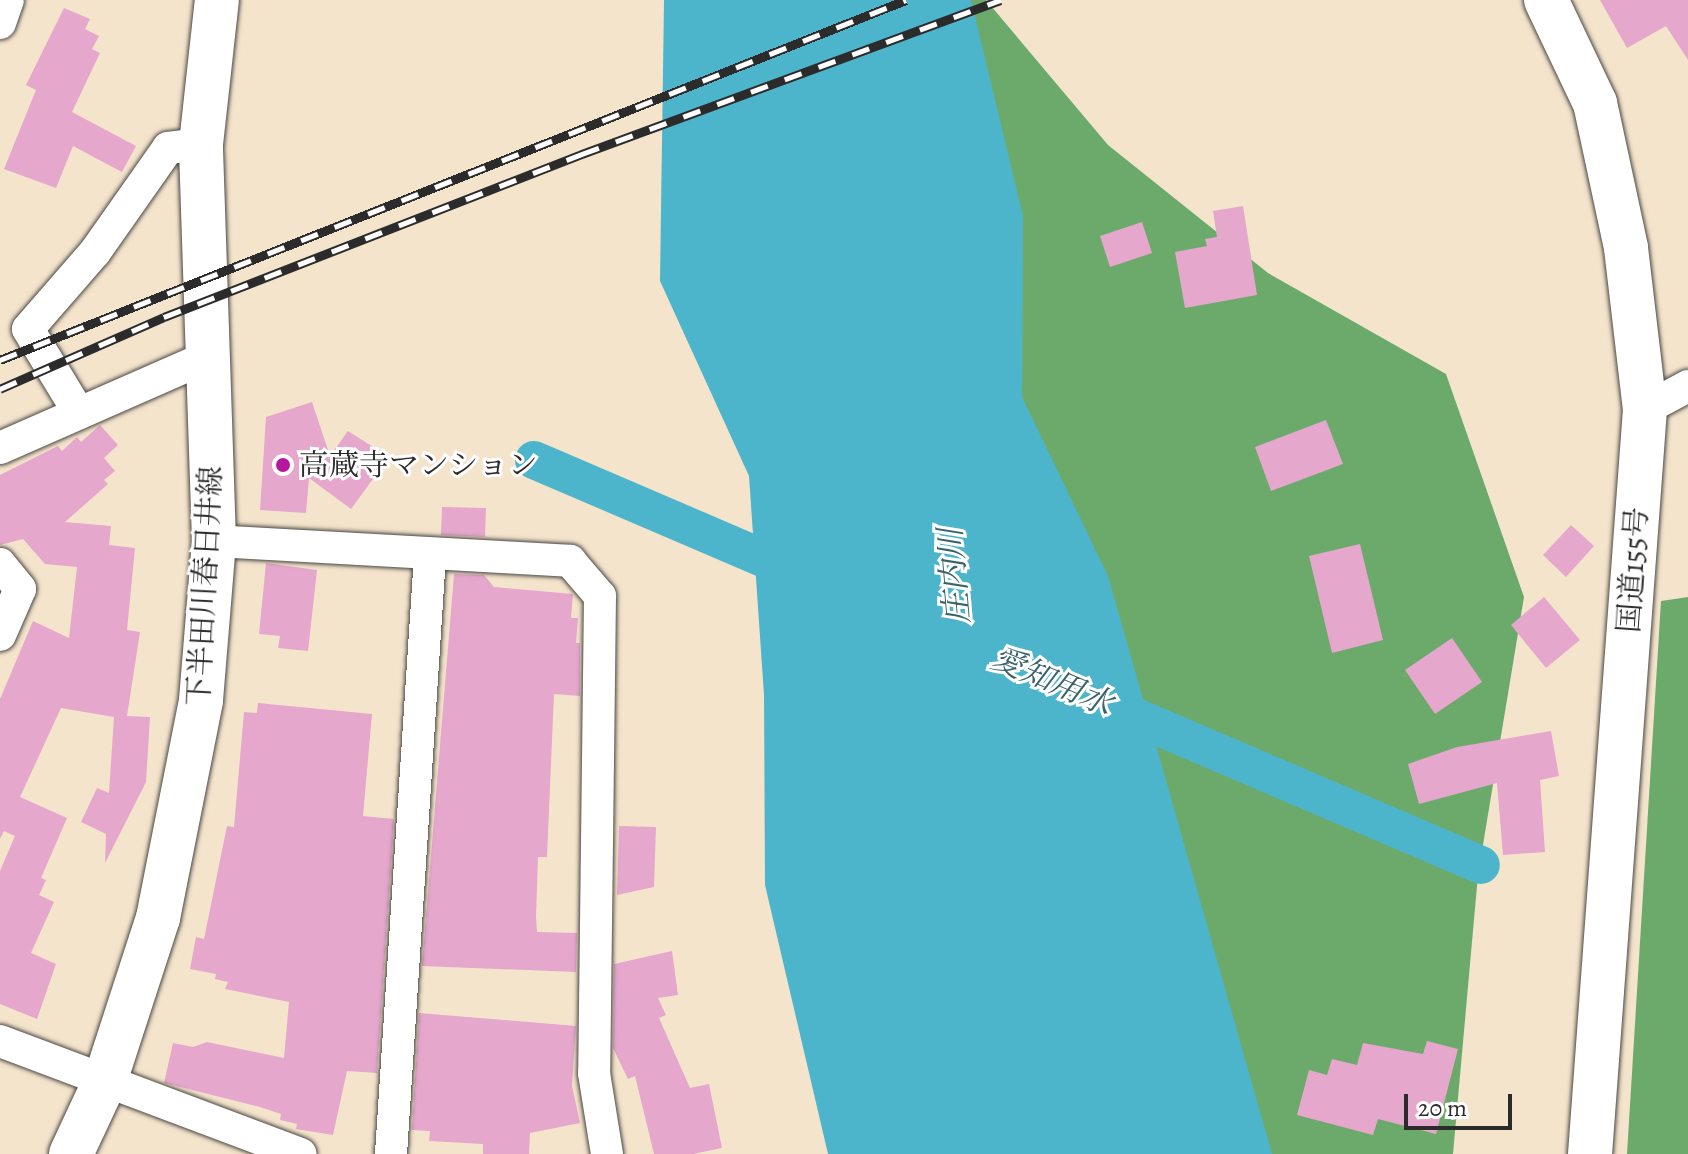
<!DOCTYPE html>
<html>
<head>
<meta charset="utf-8">
<style>
  body { margin:0 }
  #map { position:relative; width:1688px; height:1154px; overflow:hidden; background:#f5e4cc; font-family:Alegreya,"Noto Serif JP",serif }
  div>[style] { position:absolute }
  [style*='--x'] { left:calc(var(--x)*1px); top:calc(var(--y)*1px); width:calc(var(--w)*1px); rotate:calc(var(--a)*1deg) }
  .forest>* { inset:0; background:#6caa6c }
  .water>* { inset:0; background:#4db5cb }
  .canal>* { height:38px; margin:-19px; padding:0 19px; transform-origin:19px; border-radius:19px; background:#4db5cb }
  .building>* { inset:0; background:#e5a7cc }
  .roads { filter:drop-shadow(0 0 2px #494743) drop-shadow(0 0 2px #494743) }
  .minor>* { height:32px; margin:-16px; padding:0 16px; transform-origin:16px; border-radius:16px; background:#fff }
  .secondary>* { height:44px; margin:-22px; padding:0 22px; transform-origin:22px; border-radius:22px; background:#fff }
  .trunk>* { height:44px; margin:-22px; padding:0 22px; transform-origin:22px; border-radius:22px; background:#fff }
  .rail>* { height:9px; margin-top:-4.5px; transform-origin:0; background:repeating-linear-gradient(90deg,#fff 0 18px,#2b2b2b 0 36px); box-sizing:border-box; border-block:2px solid #2b2b2b }
  .dots>* { width:22px; height:22px; translate:-50% -50%; box-sizing:border-box; border:4px solid #fff; border-radius:50% }
  span { translate:-50% -50%; white-space:nowrap; text-align:center; line-height:1.15; -webkit-text-stroke:6px #fff; paint-order:stroke }
  .poi-label { font-size:30px; color:#2b2b2b }
  .left { translate:0 -50%; text-align:left }
  .street-label { font-size:30px; color:#2b2b2b }
  .water-label { font-size:32px; color:#39626b; font-style:italic }
  .scale { position:absolute; left:1404px; top:1094px; width:108px; height:36px; box-sizing:border-box; border:4px solid #2b2b2b; border-top:0; padding-left:10px; font-size:24px; line-height:28px; white-space:nowrap; color:#2b2b2b; -webkit-text-stroke:6px #fff; paint-order:stroke }
</style>
</head>
<body>
<div id="map">
  <div class="forest">
    <div style="clip-path:polygon(795px 0,986px 0,1108px 145px,1268px 273px,1446px 374px,1524px 597px,1478px 875px,1453px 1154px,995px 1154px)"></div>
    <div style="clip-path:polygon(1688px 597px,1688px 1154px,1627px 1154px,1661px 601px)"></div>
  </div>
  <div class="water">
    <div style="clip-path:polygon(664px 0,971px 0,1023px 216px,1022px 397px,1108px 576px,1272px 1154px,828px 1154px,765px 885px,764px 695px,749px 476px,660px 281px)"></div>
  </div>
  <div class="canal">
    <div style="--x:534;--y:460;--w:289;--a:23.2"></div>
    <div style="--x:1103;--y:703;--w:411;--a:23.2"></div>
  </div>
  <div class="building">
    <div style="clip-path:polygon(1600px 0,1688px 0,1688px 60px,1666px 26px,1627px 48px)"></div>
    <div style="clip-path:polygon(64px 8px,90px 19px,85px 29px,99px 36px,92px 49px,100px 53px,72px 112px,136px 146px,122px 172px,73px 146px,56px 188px,4px 169px,36px 90px,26px 85px)"></div>
    <div style="clip-path:polygon(1243px 206px,1257px 295px,1185px 308px,1175px 252px,1207px 246px,1205px 239px,1217px 237px,1213px 211px)"></div>
    <div style="clip-path:polygon(1142px 222px,1152px 253px,1110px 267px,1100px 236px)"></div>
    <div style="clip-path:polygon(312px 402px,330px 456px,348px 431px,389px 457px,351px 509px,309px 478px,306px 513px,260px 510px,266px 417px)"></div>
    <div style="clip-path:polygon(1326px 420px,1343px 464px,1271px 491px,1255px 447px)"></div>
    <div style="clip-path:polygon(100px 425px,118px 445px,104px 458px,115px 471px,104px 480px,108px 484px,65px 522px,111px 526px,109px 545px,135px 548px,127px 630px,140px 632px,127px 716px,150px 717px,146px 782px,105px 863px,106px 834px,81px 822px,97px 788px,109px 793px,114px 717px,61px 708px,20px 797px,67px 818px,41px 878px,46px 880px,39px 895px,54px 902px,31px 953px,56px 964px,37px 1019px,0 1004px,0 871px,15px 836px,4px 831px,0 839px,0 699px,33px 621px,69px 638px,77px 567px,45px 564px,23px 539px,0 545px,0 475px,58px 446px,62px 451px,77px 437px,81px 442px)"></div>
    <div style="clip-path:polygon(442px 507px,486px 508px,485px 537px,441px 535px)"></div>
    <div style="clip-path:polygon(1571px 525px,1594px 546px,1566px 577px,1543px 555px)"></div>
    <div style="clip-path:polygon(1360px 544px,1383px 640px,1332px 653px,1309px 556px)"></div>
    <div style="clip-path:polygon(266px 563px,317px 570px,308px 651px,278px 648px,280px 636px,259px 634px)"></div>
    <div style="clip-path:polygon(454px 574px,484px 575px,494px 587px,573px 594px,571px 618px,578px 618px,576px 643px,580px 643px,580px 696px,554px 694px,547px 857px,538px 857px,536px 917px,537px 932px,577px 933px,576px 972px,422px 966px)"></div>
    <div style="clip-path:polygon(1544px 597px,1580px 640px,1546px 668px,1511px 625px)"></div>
    <div style="clip-path:polygon(1452px 638px,1482px 682px,1435px 714px,1405px 670px)"></div>
    <div style="clip-path:polygon(258px 703px,372px 714px,363px 816px,394px 819px,377px 1073px,347px 1071px,333px 1135px,296px 1129px,297px 1124px,280px 1120px,281px 1114px,260px 1107px,164px 1083px,173px 1043px,193px 1047px,207px 1042px,284px 1058px,289px 1002px,225px 989px,228px 982px,215px 979px,216px 974px,190px 969px,196px 937px,204px 939px,227px 826px,234px 827px,244px 712px,257px 713px)"></div>
    <div style="clip-path:polygon(1551px 731px,1559px 776px,1540px 780px,1545px 852px,1503px 855px,1497px 783px,1419px 804px,1408px 764px,1457px 747px)"></div>
    <div style="clip-path:polygon(619px 826px,656px 827px,654px 887px,617px 895px)"></div>
    <div style="clip-path:polygon(672px 951px,678px 995px,658px 998px,666px 1015px,659px 1018px,690px 1088px,709px 1084px,722px 1148px,693px 1154px,654px 1154px,635px 1076px,628px 1079px,613px 1048px,614px 964px)"></div>
    <div style="clip-path:polygon(419px 1013px,576px 1026px,572px 1086px,580px 1123px,530px 1133px,529px 1154px,483px 1154px,483px 1144px,429px 1141px,430px 1131px,412px 1130px)"></div>
    <div style="clip-path:polygon(1427px 1041px,1458px 1049px,1436px 1134px,1378px 1119px,1373px 1135px,1297px 1115px,1309px 1070px,1327px 1075px,1332px 1059px,1357px 1065px,1363px 1043px,1423px 1054px)"></div>
  </div>
  <div class="roads">
    <div class="minor">
      <div style="--x:0;--y:23;--w:24;--a:-71"></div>
      <div style="--x:1645;--y:409;--w:49;--a:-28.1"></div>
      <div style="--x:79;--y:413;--w:98;--a:-121.3"></div>
      <div style="--x:28;--y:329;--w:102;--a:-49"></div>
      <div style="--x:95;--y:252;--w:127;--a:-54.9"></div>
      <div style="--x:168;--y:148;--w:33;--a:-7"></div>
      <div style="--x:0;--y:448;--w:226;--a:-23.7"></div>
      <div style="--x:214;--y:541;--w:357;--a:3.2"></div>
      <div style="--x:570;--y:561;--w:46;--a:49.4"></div>
      <div style="--x:600;--y:596;--w:477;--a:90.7"></div>
      <div style="--x:594;--y:1073;--w:82;--a:80.9"></div>
      <div style="--x:0;--y:564;--w:32;--a:51"></div>
      <div style="--x:20;--y:589;--w:50;--a:113.5"></div>
      <div style="--x:0;--y:1041;--w:321;--a:20.6"></div>
      <div style="--x:391;--y:1154;--w:600;--a:-86.27"></div>
    </div>
    <div class="secondary">
      <div style="--x:71;--y:1154;--w:81;--a:-65"></div>
      <div style="--x:105;--y:1081;--w:171;--a:-72"></div>
      <div style="--x:158;--y:918;--w:222;--a:-78.8"></div>
      <div style="--x:201;--y:700;--w:160;--a:-85.3"></div>
      <div style="--x:214;--y:541;--w:397;--a:-91.9"></div>
      <div style="--x:201;--y:144;--w:145;--a:-83.7"></div>
    </div>
    <div class="trunk">
      <div style="--x:1546;--y:0;--w:114;--a:64.6"></div>
      <div style="--x:1595;--y:103;--w:148;--a:77.9"></div>
      <div style="--x:1626;--y:248;--w:162;--a:83.3"></div>
      <div style="--x:1645;--y:409;--w:747;--a:94.22"></div>
    </div>
  </div>
  <div class="rail">
    <div style="--x:0;--y:360;--w:975;--a:-21.67"></div>
    <div style="--x:0;--y:389;--w:179;--a:-23.7"></div>
    <div style="--x:164;--y:317;--w:449;--a:-21.3"></div>
    <div style="--x:582;--y:154;--w:446;--a:-20.2"></div>
  </div>
  <div class="dots">
    <div style="left:283px;top:465px;background:#b5179e"></div>
  </div>
  <div class="poi-label">
    <span class="left" style="left:299px;top:465px">高蔵寺マンション</span>
  </div>
  <div class="street-label">
    <span style="left:1633px;top:570px;rotate:-86deg">国道155号</span>
    <span style="left:205px;top:586px;rotate:-87deg">下半田川春日井線</span>
  </div>
  <div class="water-label">
    <span style="left:954px;top:576px;rotate:-95deg">庄内川</span>
    <span style="left:1052px;top:681px;rotate:23deg">愛知用水</span>
  </div>
  <div class="scale">20 m</div>
</div>
</body>
</html>
